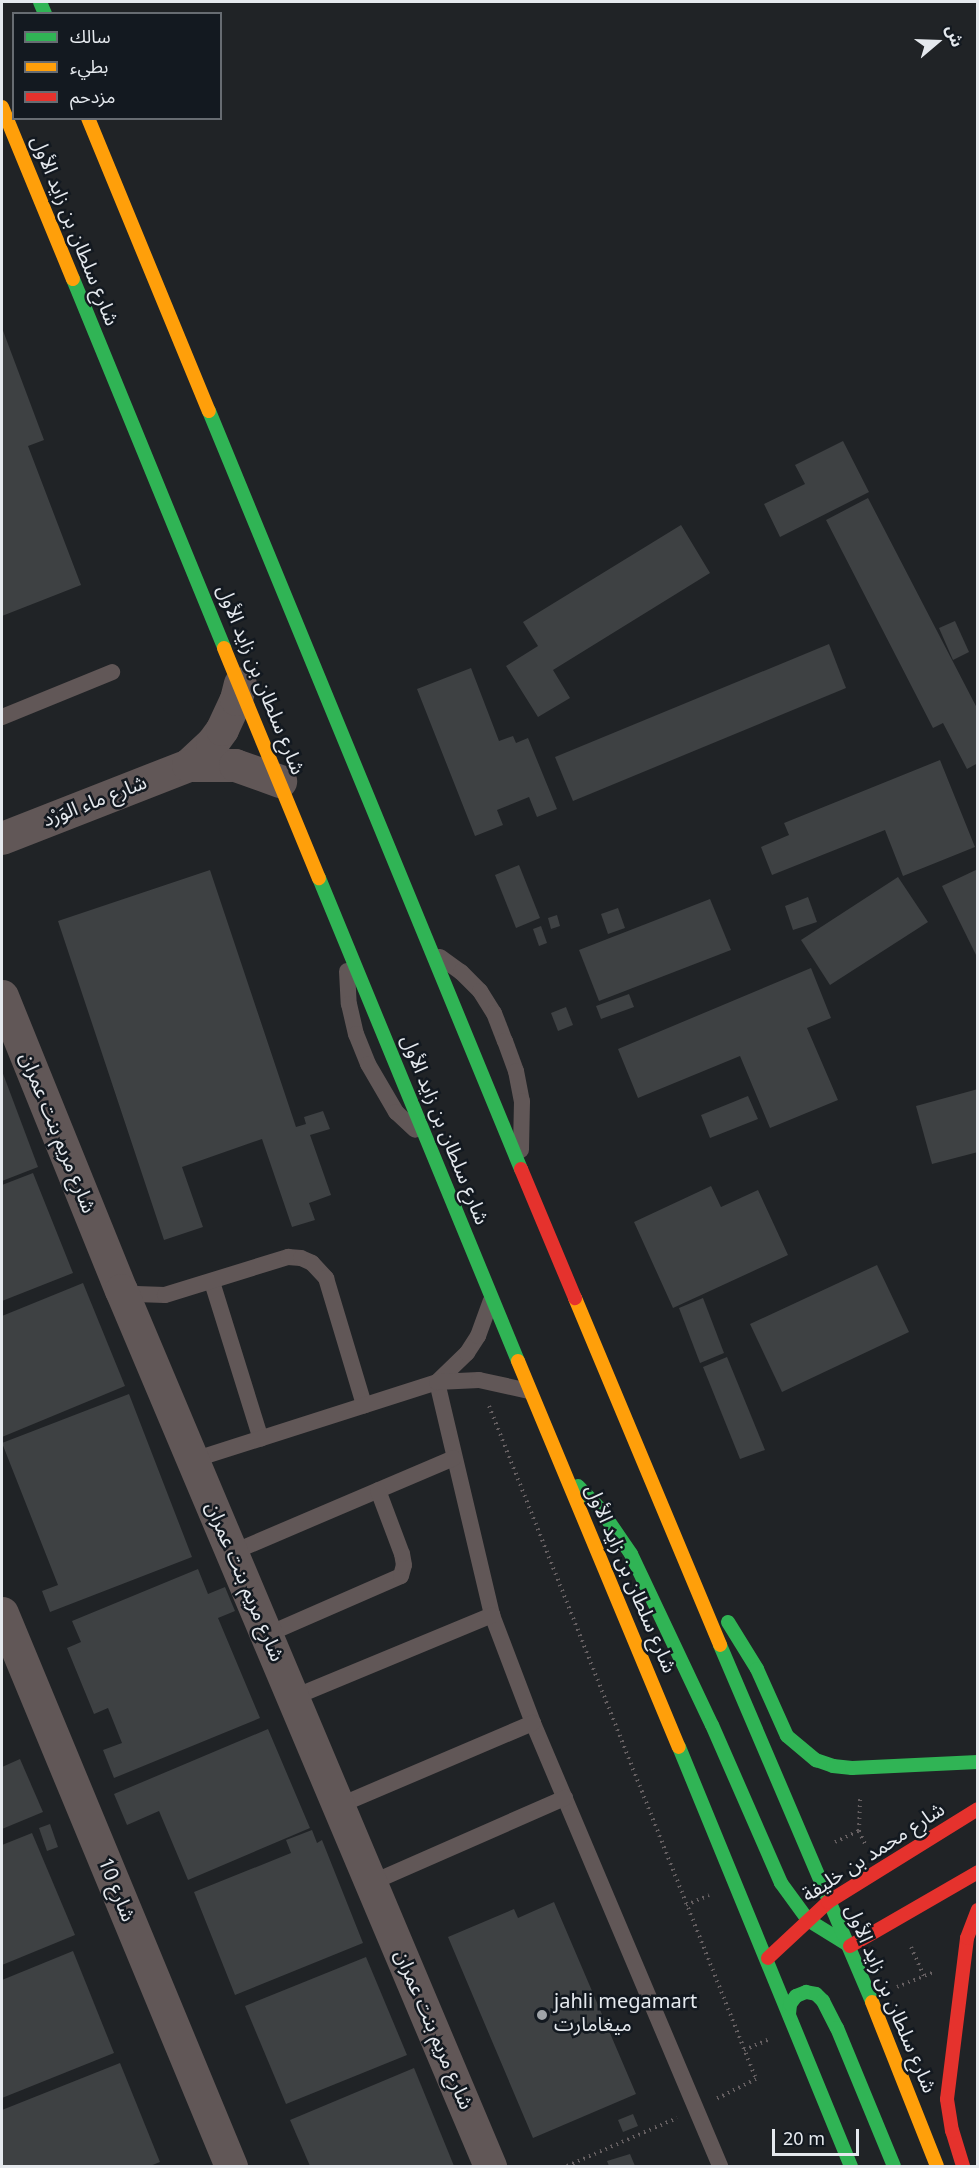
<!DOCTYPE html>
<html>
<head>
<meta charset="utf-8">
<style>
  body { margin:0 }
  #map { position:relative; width:979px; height:2168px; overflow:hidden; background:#202326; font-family:Georgia,"Noto Sans Arabic",serif }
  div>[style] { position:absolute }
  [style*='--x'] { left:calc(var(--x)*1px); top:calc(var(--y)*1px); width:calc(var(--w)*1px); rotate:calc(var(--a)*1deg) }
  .building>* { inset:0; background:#3e4143 }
  .path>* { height:4px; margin-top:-2px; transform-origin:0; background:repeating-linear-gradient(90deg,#655f61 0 1.5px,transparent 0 6px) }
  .lane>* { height:16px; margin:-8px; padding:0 8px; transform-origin:8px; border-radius:8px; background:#615757 }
  .street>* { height:33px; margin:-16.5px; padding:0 16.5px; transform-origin:16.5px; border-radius:16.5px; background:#615757 }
  .fast>* { height:14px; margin:-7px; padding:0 7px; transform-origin:7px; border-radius:7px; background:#30b455 }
  .slow>* { height:14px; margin:-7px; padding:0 7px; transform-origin:7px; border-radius:7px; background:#ff9f0a }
  .jam>* { height:14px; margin:-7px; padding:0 7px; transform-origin:7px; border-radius:7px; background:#e5322d }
  .dots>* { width:16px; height:16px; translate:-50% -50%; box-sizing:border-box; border:3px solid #131920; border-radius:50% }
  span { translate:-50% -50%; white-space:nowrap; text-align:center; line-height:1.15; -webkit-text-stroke:5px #131920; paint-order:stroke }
  .street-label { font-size:20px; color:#e5e9ee }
  .poi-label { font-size:20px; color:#e5e9ee }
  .left { translate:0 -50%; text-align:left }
  .frame { position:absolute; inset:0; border:3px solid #e5e9ee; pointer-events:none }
  .legend { position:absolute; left:12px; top:12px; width:210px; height:108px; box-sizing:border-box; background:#131920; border:2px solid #676c72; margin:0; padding:8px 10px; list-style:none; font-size:18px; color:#e5e9ee }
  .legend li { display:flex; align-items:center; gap:12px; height:30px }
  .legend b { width:30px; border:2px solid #676c72 }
  .north { position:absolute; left:907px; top:12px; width:60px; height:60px; -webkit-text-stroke:4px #131920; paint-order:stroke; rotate:71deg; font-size:16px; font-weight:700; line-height:24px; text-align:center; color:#e5e9ee }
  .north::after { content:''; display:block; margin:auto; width:21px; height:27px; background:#e5e9ee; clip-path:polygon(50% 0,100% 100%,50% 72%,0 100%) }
  .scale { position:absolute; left:772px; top:2129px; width:87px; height:27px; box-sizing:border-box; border:3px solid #e5e9ee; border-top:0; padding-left:8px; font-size:18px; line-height:21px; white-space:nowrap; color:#e5e9ee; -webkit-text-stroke:4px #131920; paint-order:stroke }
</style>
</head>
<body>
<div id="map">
  <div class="building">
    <div style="clip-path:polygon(2px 328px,44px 440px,28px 446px,81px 585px,2px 616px)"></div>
    <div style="clip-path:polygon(843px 441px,869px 492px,780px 537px,764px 504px,805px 484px,795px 465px)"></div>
    <div style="clip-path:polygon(868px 498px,978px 710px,978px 763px,967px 769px,943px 723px,933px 728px,826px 520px)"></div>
    <div style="clip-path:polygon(681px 525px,710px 573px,553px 670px,570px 698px,538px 717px,506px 666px,538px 646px,523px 622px)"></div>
    <div style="clip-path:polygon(955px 621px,969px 652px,953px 660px,939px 628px)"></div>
    <div style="clip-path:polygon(829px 644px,846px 688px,573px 801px,555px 757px)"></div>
    <div style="clip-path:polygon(471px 668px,499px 741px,513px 736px,516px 743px,528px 738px,557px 809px,537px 817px,529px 797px,497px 810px,503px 825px,475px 836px,417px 689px)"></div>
    <div style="clip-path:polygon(940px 760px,975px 847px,903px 876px,885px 830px,772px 875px,761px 847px,789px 835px,784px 823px)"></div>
    <div style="clip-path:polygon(519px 865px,540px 918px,516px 928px,495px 875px)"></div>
    <div style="clip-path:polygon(978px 869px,978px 959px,942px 886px)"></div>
    <div style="clip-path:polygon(210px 870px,296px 1127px,306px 1124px,304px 1117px,323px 1111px,330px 1129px,310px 1135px,331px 1195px,309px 1203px,315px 1220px,292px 1227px,262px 1139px,182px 1167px,203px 1227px,164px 1240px,58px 921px)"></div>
    <div style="clip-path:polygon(898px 877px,928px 922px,830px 985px,801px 940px)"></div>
    <div style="clip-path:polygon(808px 897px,817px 922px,793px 930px,785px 906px)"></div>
    <div style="clip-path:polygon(710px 899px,731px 950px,599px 1001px,579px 950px)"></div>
    <div style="clip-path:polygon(618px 908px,625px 928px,608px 934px,601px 914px)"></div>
    <div style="clip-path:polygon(557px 915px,560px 926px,551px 929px,548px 918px)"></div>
    <div style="clip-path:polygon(541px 926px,547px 943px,539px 946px,533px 929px)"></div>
    <div style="clip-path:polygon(811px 968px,831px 1018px,807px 1028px,838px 1100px,770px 1128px,740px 1056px,638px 1098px,618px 1049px)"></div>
    <div style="clip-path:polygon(629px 994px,634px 1007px,601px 1019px,596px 1006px)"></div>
    <div style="clip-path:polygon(566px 1007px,573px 1025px,558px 1031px,551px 1013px)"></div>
    <div style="clip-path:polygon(2px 1071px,38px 1167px,2px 1181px)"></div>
    <div style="clip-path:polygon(978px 1089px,978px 1152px,932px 1164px,916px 1106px)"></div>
    <div style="clip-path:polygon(748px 1096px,758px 1119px,710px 1138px,701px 1115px)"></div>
    <div style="clip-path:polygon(33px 1173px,73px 1273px,2px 1301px,2px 1185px)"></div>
    <div style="clip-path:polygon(711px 1186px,721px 1207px,758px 1190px,788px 1255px,673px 1308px,634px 1222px)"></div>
    <div style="clip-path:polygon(877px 1265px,909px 1332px,782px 1392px,750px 1324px)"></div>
    <div style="clip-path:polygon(83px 1283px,125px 1386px,2px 1437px,2px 1316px)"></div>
    <div style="clip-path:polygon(703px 1298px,724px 1353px,700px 1363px,679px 1308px)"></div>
    <div style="clip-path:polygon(727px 1357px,765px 1450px,740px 1459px,703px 1367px)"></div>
    <div style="clip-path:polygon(129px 1394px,192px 1557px,50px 1612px,42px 1591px,58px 1585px,2px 1443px)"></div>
    <div style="clip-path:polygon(198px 1569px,208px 1594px,225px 1587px,235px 1611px,218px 1618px,260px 1718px,114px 1778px,103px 1750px,122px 1743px,108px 1708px,94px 1714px,67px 1648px,81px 1642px,72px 1621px)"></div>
    <div style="clip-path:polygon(268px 1729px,310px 1828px,188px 1880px,159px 1811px,127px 1825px,114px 1794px)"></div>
    <div style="clip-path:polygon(20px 1759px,43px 1812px,2px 1829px,2px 1767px)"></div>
    <div style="clip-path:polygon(50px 1824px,58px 1847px,47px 1851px,39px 1828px)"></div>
    <div style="clip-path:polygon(312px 1830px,317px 1843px,322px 1840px,363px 1943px,235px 1995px,194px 1892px,291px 1853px,286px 1840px)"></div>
    <div style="clip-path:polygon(32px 1833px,75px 1935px,2px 1965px,2px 1845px)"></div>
    <div style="clip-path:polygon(554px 1902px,636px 2094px,533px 2138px,448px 1937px,514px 1909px,518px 1918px)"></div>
    <div style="clip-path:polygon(73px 1951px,114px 2053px,2px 2098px,2px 1980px)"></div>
    <div style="clip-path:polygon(366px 1957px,407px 2055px,286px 2104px,245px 2006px)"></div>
    <div style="clip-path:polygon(120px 2063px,160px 2162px,150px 2166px,2px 2166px,2px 2110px)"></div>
    <div style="clip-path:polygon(414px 2068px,454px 2166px,310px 2166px,290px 2120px)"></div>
    <div style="clip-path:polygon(633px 2114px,638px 2126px,623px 2132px,618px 2120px)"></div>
    <div style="clip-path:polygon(630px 2154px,635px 2166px,609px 2166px,607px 2161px)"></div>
  </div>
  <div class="path">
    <div style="--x:489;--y:1406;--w:724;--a:68.36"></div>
    <div style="--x:756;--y:2079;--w:45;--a:153.4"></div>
    <div style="--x:859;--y:1831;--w:32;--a:-88"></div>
    <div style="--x:835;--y:1842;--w:26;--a:-25"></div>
    <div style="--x:859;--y:1831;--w:14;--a:65"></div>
    <div style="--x:686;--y:1905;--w:25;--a:-23"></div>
    <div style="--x:911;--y:1947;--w:32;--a:66"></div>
    <div style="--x:897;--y:1987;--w:38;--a:-22"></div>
    <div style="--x:744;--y:2050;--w:26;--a:-23"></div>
    <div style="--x:567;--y:2166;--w:120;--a:-23.6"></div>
  </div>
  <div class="lane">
    <div style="--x:2;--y:717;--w:119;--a:-22.2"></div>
    <div style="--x:440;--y:957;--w:26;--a:36"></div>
    <div style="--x:461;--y:972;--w:27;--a:45"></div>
    <div style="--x:480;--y:991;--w:26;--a:58"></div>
    <div style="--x:494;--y:1013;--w:30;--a:69"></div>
    <div style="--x:505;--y:1041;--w:32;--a:70"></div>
    <div style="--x:516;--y:1071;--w:31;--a:79"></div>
    <div style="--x:522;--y:1101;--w:49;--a:91.2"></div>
    <div style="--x:347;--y:971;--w:33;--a:87"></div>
    <div style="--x:349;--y:1004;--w:31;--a:77"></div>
    <div style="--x:356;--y:1034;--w:32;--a:68"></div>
    <div style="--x:368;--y:1064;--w:56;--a:59.7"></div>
    <div style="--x:396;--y:1112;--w:26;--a:43"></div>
    <div style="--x:212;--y:1282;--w:164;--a:72.7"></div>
    <div style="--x:121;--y:1290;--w:16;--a:15"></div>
    <div style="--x:136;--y:1294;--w:29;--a:2"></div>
    <div style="--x:165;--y:1295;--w:129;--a:-17.2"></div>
    <div style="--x:288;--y:1257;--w:13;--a:4"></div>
    <div style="--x:301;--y:1258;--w:12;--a:24"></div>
    <div style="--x:312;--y:1263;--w:21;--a:47"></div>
    <div style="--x:326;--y:1278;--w:133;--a:73.3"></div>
    <div style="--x:437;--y:1382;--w:239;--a:76.7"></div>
    <div style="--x:492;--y:1615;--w:116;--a:69.2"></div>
    <div style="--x:533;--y:1723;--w:481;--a:67.1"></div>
    <div style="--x:437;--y:1382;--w:42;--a:-44"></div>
    <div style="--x:467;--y:1353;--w:20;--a:-57"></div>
    <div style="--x:478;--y:1336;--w:37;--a:-70"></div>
    <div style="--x:193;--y:1460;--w:256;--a:-17.7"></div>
    <div style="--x:437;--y:1382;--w:42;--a:-2.7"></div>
    <div style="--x:479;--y:1380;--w:51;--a:12.4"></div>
    <div style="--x:231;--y:1553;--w:242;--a:-23.1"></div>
    <div style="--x:266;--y:1635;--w:147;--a:-23.6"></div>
    <div style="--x:401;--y:1576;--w:11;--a:-75"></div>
    <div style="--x:404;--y:1565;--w:11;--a:-100"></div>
    <div style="--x:402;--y:1554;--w:68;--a:-110.6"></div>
    <div style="--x:292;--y:1698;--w:217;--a:-22.5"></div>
    <div style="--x:338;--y:1806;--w:212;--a:-23.1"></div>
    <div style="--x:371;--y:1883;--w:212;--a:-23.7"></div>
  </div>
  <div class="street">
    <div style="--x:188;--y:765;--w:33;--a:-43"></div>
    <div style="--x:212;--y:743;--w:17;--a:-54"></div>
    <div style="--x:222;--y:729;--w:33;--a:-65"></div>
    <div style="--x:236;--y:699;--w:16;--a:-76"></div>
    <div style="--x:2;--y:838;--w:200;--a:-21.4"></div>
    <div style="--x:188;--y:765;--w:47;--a:0"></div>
    <div style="--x:235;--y:765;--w:48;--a:19.6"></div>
    <div style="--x:2;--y:996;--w:317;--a:68"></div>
    <div style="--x:121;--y:1290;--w:951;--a:67.16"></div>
    <div style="--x:2;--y:1613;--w:599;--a:67.51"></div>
  </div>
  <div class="fast">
    <div style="--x:40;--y:2;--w:13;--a:67"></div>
    <div style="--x:73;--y:279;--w:399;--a:67.7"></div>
    <div style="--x:209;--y:411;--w:820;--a:67.63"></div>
    <div style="--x:319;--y:878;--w:522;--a:67.61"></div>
    <div style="--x:578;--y:1486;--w:33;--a:46"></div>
    <div style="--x:601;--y:1510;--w:53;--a:55.7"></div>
    <div style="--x:631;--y:1554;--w:189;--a:64.7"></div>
    <div style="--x:712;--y:1725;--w:172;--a:66.4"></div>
    <div style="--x:781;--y:1883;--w:46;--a:53.9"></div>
    <div style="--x:808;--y:1920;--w:49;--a:31.8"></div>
    <div style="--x:728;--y:1622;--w:55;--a:58.3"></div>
    <div style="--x:757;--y:1669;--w:73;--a:65.9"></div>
    <div style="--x:787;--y:1736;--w:38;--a:40"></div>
    <div style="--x:816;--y:1760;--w:18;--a:19"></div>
    <div style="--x:833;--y:1766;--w:19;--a:6"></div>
    <div style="--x:852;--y:1768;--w:126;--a:-2.7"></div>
    <div style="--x:720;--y:1645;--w:388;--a:66.9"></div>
    <div style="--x:679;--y:1747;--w:453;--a:67.7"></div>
    <div style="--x:789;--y:2014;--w:10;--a:-84"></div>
    <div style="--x:790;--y:2004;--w:10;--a:-53"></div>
    <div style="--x:796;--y:1996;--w:11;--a:-22"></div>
    <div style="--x:806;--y:1992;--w:10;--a:11"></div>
    <div style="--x:816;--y:1994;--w:10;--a:45"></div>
    <div style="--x:823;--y:2001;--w:30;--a:63"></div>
    <div style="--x:837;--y:2028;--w:149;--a:67.6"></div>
  </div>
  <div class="slow">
    <div style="--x:2;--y:107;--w:186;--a:67.6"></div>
    <div style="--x:88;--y:118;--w:317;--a:67.6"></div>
    <div style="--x:224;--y:648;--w:249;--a:67.6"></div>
    <div style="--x:575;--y:1298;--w:376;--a:67.3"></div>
    <div style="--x:518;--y:1361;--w:418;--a:67.4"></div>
    <div style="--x:872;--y:2002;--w:176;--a:68.4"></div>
  </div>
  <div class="jam">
    <div style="--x:521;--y:1169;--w:140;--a:67.3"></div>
    <div style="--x:850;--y:1946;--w:148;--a:-30"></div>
    <div style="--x:768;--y:1958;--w:82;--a:-43"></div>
    <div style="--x:828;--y:1902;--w:176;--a:-31.8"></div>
    <div style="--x:963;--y:2166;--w:37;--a:-107"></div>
    <div style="--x:952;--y:2131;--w:32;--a:-99"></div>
    <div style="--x:947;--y:2099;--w:162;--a:-82.9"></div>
    <div style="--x:967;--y:1938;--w:30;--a:-69"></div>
  </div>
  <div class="dots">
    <div style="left:542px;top:2015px;background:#a0a4a8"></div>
  </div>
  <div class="street-label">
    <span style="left:74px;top:231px;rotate:68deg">شارع سلطان بن زايد الأول</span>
    <span style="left:260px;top:680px;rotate:68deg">شارع سلطان بن زايد الأول</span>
    <span style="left:95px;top:802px;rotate:-21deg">شارع ماء الوَرْد</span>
    <span style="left:444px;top:1130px;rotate:68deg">شارع سلطان بن زايد الأول</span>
    <span style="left:57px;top:1133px;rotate:68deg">شارع مريم بنت عمران</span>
    <span style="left:630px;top:1579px;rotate:67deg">شارع سلطان بن زايد الأول</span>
    <span style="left:244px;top:1582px;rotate:67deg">شارع مريم بنت عمران</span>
    <span style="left:874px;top:1853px;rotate:-33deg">شارع محمد بن خليفة</span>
    <span style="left:116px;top:1890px;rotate:68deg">شارع 10</span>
    <span style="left:890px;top:1999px;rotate:67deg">شارع سلطان بن زايد الأول</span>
    <span style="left:433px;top:2030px;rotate:67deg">شارع مريم بنت عمران</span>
  </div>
  <div class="poi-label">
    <span class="left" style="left:554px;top:2014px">jahli megamart<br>ميغامارت</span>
  </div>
  <div class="frame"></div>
  <ul class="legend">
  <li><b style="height:8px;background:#30b455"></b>سالك</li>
  <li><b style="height:8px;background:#ff9f0a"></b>بطيء</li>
  <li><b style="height:8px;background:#e5322d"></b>مزدحم</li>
  </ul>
  <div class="north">ش</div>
  <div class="scale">20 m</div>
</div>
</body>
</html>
